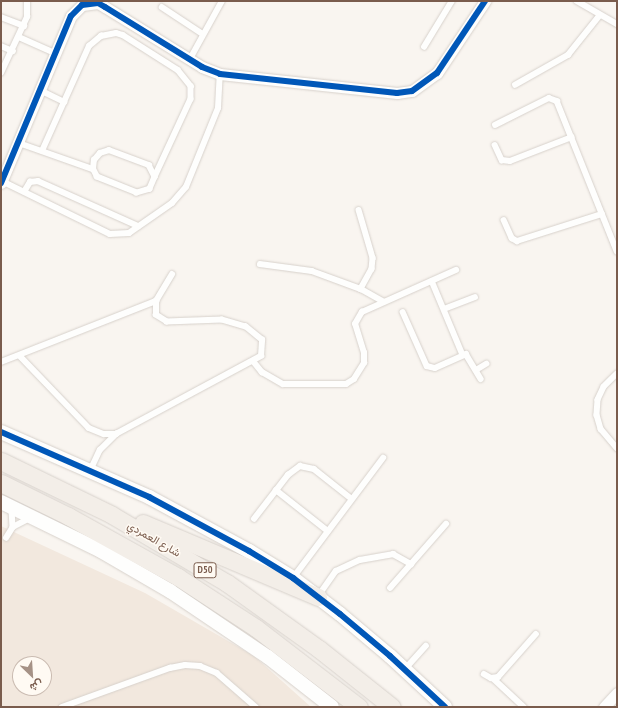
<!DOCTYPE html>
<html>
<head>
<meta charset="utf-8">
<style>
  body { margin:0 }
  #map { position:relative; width:618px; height:708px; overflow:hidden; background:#f9f5f0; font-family:"PT Sans Narrow",Vazirmatn,sans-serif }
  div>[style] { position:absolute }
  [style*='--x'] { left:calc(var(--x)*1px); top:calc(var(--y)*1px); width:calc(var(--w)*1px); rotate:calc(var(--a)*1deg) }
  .residential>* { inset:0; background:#f2e8de }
  .roads { filter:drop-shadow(0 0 1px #d7d1cb) drop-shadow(0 0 1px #d7d1cb) }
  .service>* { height:5.5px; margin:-2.75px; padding:0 2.75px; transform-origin:2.75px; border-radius:2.75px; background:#fefefd }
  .minor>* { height:11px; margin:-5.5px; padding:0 5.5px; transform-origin:5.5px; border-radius:5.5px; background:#fefefd }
  .tertiary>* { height:14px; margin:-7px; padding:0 7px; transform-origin:7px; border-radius:7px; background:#fefefd }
  .primary>* { height:17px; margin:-8.5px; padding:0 8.5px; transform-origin:8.5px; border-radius:8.5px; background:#f3eee8 }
  .cycleway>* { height:6px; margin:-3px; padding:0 3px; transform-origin:3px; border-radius:3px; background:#0057b8 }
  span { translate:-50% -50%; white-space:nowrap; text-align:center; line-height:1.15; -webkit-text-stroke:3px #fffaf3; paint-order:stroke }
  .shield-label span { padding:1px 3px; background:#fffaf3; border:1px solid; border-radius:3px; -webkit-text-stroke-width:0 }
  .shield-label { font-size:10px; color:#7a5c4d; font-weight:700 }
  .street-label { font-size:11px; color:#7a5c4d }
  .frame { position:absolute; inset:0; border:2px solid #7a5c4d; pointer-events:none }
  .north { position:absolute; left:12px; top:656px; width:40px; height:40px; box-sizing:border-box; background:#fffaf3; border:1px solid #cabbb1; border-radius:50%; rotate:155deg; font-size:11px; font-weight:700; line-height:16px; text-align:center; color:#7a5c4d }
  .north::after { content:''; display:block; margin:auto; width:14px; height:18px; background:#a69286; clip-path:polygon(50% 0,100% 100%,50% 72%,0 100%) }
</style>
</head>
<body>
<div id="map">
  <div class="residential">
    <div style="clip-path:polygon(evenodd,1px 526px,145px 593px,254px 656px,311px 707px,1px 707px,1px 526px,20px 664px,44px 664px,44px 688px,20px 688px,20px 664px)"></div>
  </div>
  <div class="roads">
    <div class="service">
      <div style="--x:577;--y:1;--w:46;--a:29.9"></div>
      <div style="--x:162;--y:7;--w:49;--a:33.4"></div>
      <div style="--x:1;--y:17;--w:25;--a:21"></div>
      <div style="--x:19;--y:37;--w:42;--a:24.1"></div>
      <div style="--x:1;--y:46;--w:13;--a:23"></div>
      <div style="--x:424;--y:47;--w:54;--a:-58.7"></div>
      <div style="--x:190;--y:59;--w:66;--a:-61.1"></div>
      <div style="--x:1;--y:73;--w:62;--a:-65.1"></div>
      <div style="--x:27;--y:17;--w:16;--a:-90"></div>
      <div style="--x:515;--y:85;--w:61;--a:-29.5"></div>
      <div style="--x:568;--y:55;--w:51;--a:-51.3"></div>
      <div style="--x:42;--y:91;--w:25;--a:26"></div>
      <div style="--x:495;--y:125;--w:60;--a:-26.6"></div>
      <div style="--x:549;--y:98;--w:9;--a:21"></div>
      <div style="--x:557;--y:101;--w:162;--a:68.2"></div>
      <div style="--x:19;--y:143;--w:78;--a:19.4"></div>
      <div style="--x:495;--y:145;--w:17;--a:65"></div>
      <div style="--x:502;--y:160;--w:8;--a:7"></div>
      <div style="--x:510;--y:161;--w:66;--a:-21.2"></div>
      <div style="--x:109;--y:150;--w:43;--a:20.6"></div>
      <div style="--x:149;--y:165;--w:13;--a:63"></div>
      <div style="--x:155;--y:177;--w:13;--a:113"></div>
      <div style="--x:150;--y:189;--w:14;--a:163"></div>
      <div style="--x:137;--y:193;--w:43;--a:-158.2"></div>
      <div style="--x:97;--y:177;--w:9;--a:-117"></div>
      <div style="--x:93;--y:169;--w:9;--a:-84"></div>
      <div style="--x:94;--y:160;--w:9;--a:-49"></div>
      <div style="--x:100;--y:153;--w:9;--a:-18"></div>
      <div style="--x:42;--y:151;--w:115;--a:-65.9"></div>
      <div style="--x:89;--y:46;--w:16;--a:-40"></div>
      <div style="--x:101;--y:36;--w:15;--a:-11"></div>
      <div style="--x:116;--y:33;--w:7;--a:16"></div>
      <div style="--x:123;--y:35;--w:65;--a:32.5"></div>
      <div style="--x:178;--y:70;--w:21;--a:51"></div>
      <div style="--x:191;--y:86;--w:13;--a:90"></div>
      <div style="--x:191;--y:99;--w:86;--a:114.8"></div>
      <div style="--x:2;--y:181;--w:120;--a:26.1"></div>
      <div style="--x:110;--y:234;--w:19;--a:-3"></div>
      <div style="--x:129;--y:233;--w:52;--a:-34.9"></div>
      <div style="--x:172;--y:203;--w:21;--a:-49"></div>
      <div style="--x:186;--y:187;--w:85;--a:-67.9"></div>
      <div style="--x:218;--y:108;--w:34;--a:-87"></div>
      <div style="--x:24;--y:192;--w:12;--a:-59"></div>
      <div style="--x:30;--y:182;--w:8;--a:-7"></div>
      <div style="--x:38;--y:181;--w:110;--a:24.2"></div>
      <div style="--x:359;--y:210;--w:50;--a:73.7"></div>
      <div style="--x:373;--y:258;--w:11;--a:95"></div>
      <div style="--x:372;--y:269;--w:23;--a:119"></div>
      <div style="--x:504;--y:220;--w:20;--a:66"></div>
      <div style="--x:512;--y:238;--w:6;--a:31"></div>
      <div style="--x:517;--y:241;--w:89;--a:-17.6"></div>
      <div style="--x:260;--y:264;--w:52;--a:7.7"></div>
      <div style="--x:312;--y:271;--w:52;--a:20.2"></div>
      <div style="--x:361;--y:289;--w:26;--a:29"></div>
      <div style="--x:432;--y:281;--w:80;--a:67.3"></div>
      <div style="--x:444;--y:309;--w:33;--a:-21"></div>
      <div style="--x:403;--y:312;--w:59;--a:66"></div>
      <div style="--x:427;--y:366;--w:8;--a:14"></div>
      <div style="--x:435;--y:368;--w:34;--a:-24"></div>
      <div style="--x:466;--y:354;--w:29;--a:59"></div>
      <div style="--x:21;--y:357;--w:98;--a:46.2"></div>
      <div style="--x:89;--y:428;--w:16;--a:22"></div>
      <div style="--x:104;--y:434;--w:12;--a:0"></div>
      <div style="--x:1;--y:362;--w:167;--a:-21.5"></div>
      <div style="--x:254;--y:362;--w:13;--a:51"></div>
      <div style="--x:262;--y:372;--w:24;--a:30"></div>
      <div style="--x:283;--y:384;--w:63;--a:0"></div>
      <div style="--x:346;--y:384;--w:9;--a:-32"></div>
      <div style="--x:354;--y:379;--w:19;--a:-58"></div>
      <div style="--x:364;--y:363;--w:10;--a:-90"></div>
      <div style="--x:364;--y:353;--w:30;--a:-107"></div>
      <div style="--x:355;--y:324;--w:14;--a:-60"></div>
      <div style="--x:362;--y:312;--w:103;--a:-24.1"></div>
      <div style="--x:476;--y:370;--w:12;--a:-31"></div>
      <div style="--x:617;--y:374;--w:18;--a:135"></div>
      <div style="--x:604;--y:387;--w:14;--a:115"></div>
      <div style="--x:598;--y:400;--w:15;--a:94"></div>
      <div style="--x:597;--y:415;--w:15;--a:74"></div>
      <div style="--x:601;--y:429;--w:25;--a:50"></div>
      <div style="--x:90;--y:471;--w:23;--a:-65"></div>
      <div style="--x:100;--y:450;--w:23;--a:-45"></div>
      <div style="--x:116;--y:434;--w:165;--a:-28.3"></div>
      <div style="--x:261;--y:356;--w:16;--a:-86"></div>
      <div style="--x:262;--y:340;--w:21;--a:-141"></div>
      <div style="--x:246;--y:327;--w:25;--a:-164"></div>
      <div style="--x:222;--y:320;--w:55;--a:177.9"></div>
      <div style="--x:167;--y:322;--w:13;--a:-148"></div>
      <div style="--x:156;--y:315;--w:14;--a:-90"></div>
      <div style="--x:156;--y:301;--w:31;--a:-59"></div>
      <div style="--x:276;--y:490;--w:66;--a:38.3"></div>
      <div style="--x:12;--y:509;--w:18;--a:87"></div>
      <div style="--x:254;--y:519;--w:56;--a:-52.3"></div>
      <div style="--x:288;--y:475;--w:15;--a:-37"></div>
      <div style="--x:300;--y:466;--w:14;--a:12"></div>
      <div style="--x:314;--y:469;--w:48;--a:38.3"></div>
      <div style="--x:6;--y:538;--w:13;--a:-58"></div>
      <div style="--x:13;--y:527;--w:19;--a:-28"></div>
      <div style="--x:293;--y:578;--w:150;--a:-53.1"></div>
      <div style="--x:390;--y:588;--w:85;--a:-48.8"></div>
      <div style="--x:319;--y:595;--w:29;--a:-55"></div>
      <div style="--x:336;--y:571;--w:26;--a:-25"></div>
      <div style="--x:360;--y:560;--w:34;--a:-10"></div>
      <div style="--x:393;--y:554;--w:21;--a:29"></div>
      <div style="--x:405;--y:669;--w:31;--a:-48"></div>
      <div style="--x:484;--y:674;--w:8;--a:30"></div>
      <div style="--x:491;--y:678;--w:7;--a:-8"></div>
      <div style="--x:498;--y:677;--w:57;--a:-48.5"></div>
      <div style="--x:494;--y:679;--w:41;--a:43"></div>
      <div style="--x:62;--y:707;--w:115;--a:-19.9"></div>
      <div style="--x:170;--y:668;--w:15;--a:-11"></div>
      <div style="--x:185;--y:665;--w:15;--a:4"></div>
      <div style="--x:200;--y:666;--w:18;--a:22"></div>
      <div style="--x:217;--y:673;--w:52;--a:41.1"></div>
    </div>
    <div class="minor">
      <div style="--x:1;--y:183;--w:181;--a:-67.3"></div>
      <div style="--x:71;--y:16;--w:16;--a:-45"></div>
      <div style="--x:82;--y:5;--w:16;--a:-7"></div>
      <div style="--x:98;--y:3;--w:8;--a:30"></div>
      <div style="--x:105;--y:7;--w:114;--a:31.7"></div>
      <div style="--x:202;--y:67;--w:19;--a:21"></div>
      <div style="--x:220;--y:74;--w:178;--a:6.1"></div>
      <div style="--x:397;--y:93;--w:15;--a:-8"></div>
      <div style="--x:412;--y:91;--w:31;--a:-36"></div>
      <div style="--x:437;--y:73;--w:87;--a:-56.3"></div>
      <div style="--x:604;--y:707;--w:19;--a:-47"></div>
    </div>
    <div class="tertiary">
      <div style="--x:1;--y:432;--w:162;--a:23.7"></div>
      <div style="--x:149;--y:497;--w:114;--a:28.4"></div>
      <div style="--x:249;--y:551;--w:52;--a:31.5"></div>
      <div style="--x:293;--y:578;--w:59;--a:37.5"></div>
      <div style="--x:340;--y:614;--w:65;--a:40"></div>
      <div style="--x:390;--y:656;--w:75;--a:42.8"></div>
      <div style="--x:1;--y:502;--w:111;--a:26.1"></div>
      <div style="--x:101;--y:551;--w:80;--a:30.1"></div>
      <div style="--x:170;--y:591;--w:118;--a:34"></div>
      <div style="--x:268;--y:657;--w:81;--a:38"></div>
    </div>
    <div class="primary">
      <div style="--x:1;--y:461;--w:123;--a:25.9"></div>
      <div style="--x:112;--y:515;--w:134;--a:30.6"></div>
      <div style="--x:227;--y:583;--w:113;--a:35.7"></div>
      <div style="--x:319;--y:649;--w:93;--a:38.5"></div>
      <div style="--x:1;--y:483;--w:75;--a:26.2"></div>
      <div style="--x:68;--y:516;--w:126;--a:29"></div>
      <div style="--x:178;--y:577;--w:93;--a:33.2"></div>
      <div style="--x:256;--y:628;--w:130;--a:37.5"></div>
      <div style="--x:143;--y:523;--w:190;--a:22.9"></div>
    </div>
  </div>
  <div class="cycleway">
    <div style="--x:1;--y:183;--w:181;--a:-67.3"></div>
    <div style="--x:71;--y:16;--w:16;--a:-45"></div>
    <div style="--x:82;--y:5;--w:16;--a:-7"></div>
    <div style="--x:98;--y:3;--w:8;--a:30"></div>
    <div style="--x:105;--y:7;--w:114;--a:31.7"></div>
    <div style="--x:202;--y:67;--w:19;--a:21"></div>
    <div style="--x:220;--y:74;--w:178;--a:6.1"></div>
    <div style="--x:397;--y:93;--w:15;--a:-8"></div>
    <div style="--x:412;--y:91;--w:31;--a:-36"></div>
    <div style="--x:437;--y:73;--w:87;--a:-56.3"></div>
    <div style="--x:1;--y:432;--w:162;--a:23.7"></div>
    <div style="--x:149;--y:497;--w:114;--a:28.4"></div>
    <div style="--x:249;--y:551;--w:52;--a:31.5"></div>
    <div style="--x:293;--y:578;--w:59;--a:37.5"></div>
    <div style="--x:340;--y:614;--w:65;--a:40"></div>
    <div style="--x:390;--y:656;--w:75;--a:42.8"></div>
  </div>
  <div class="shield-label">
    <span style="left:205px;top:570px">D50</span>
  </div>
  <div class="street-label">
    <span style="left:154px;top:539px;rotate:30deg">شارع العمردي</span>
  </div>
  <div class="frame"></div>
  <div class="north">ش</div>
</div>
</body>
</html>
